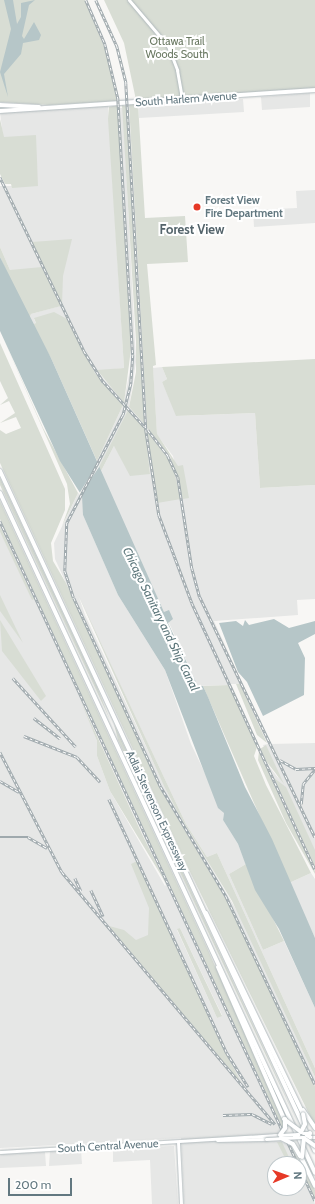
<!DOCTYPE html>
<html>
<head>
<meta charset="utf-8">
<style>
  body { margin:0 }
  #map { position:relative; width:315px; height:1204px; overflow:hidden; background:#f8f7f5; font-family:Cabin,sans-serif }
  div>[style] { position:absolute }
  [style*='--x'] { left:calc(var(--x)*1px); top:calc(var(--y)*1px); width:calc(var(--w)*1px); rotate:calc(var(--a)*1deg) }
  .built>* { inset:0; background:#e6e7e6 }
  .green>* { inset:0; background:#d8ddd4 }
  .water>* { inset:0; background:#b6c6c8 }
  .pier>* { inset:0; background:#f8f7f5 }
  .roads { filter:drop-shadow(0 0 1px #b0b9bc) drop-shadow(0 0 1px #b0b9bc) }
  .secondary>* { height:3px; margin:-1.5px; padding:0 1.5px; transform-origin:1.5px; border-radius:1.5px; background:#fff }
  .primary>* { height:3.5px; margin:-1.75px; padding:0 1.75px; transform-origin:1.75px; border-radius:1.75px; background:#fff }
  .motorway>* { height:4px; margin:-2px; padding:0 2px; transform-origin:2px; border-radius:2px; background:#fff }
  .rail>* { height:2.5px; margin-top:-1.25px; transform-origin:0; background:repeating-linear-gradient(90deg,#fff 0 3px,#9fa9ad 0 6px); box-sizing:border-box; border-block:1px solid #9fa9ad }
  .bridges { filter:drop-shadow(0 0 1px #b0b9bc) drop-shadow(0 0 1px #b0b9bc) }
  .secondary-bridge>* { height:3px; margin:-1.5px; padding:0 1.5px; transform-origin:1.5px; border-radius:1.5px; background:#fff }
  .motorway-bridge>* { height:4px; margin:-2px; padding:0 2px; transform-origin:2px; border-radius:2px; background:#fff }
  .dots>* { width:11px; height:11px; translate:-50% -50%; box-sizing:border-box; border:2px solid #fff; border-radius:50% }
  span { translate:-50% -50%; white-space:nowrap; text-align:center; line-height:1.15; -webkit-text-stroke:4px #fff; paint-order:stroke }
  .park-label { font-size:11px; color:#697861 }
  .street-label { font-size:11px; color:#627880 }
  .poi-label { font-size:11px; color:#627880; font-weight:700 }
  .left { translate:0 -50%; text-align:left }
  .water-label { font-size:12px; color:#5d777b; font-style:italic }
  .quarter-label { font-size:13px; color:#54646b; font-weight:700 }
  .north { position:absolute; left:267px; top:1156px; width:40px; height:40px; box-sizing:border-box; background:#fff; border:1px solid #c0c9cc; border-radius:50%; rotate:88deg; font-size:11px; font-weight:700; line-height:16px; text-align:center; color:#627880 }
  .north::after { content:''; display:block; margin:auto; width:14px; height:18px; background:#e63927; clip-path:polygon(50% 0,100% 100%,50% 72%,0 100%) }
  .scale { position:absolute; left:8px; top:1178px; width:64px; height:18px; box-sizing:border-box; border:2px solid #627880; border-top:0; padding-left:5px; font-size:12px; line-height:14px; white-space:nowrap; color:#627880; -webkit-text-stroke:3px #fff; paint-order:stroke }
</style>
</head>
<body>
<div id="map">
  <div class="built">
    <div style="clip-path:polygon(310px 93px,310px 107px,262px 110px,261px 97px)"></div>
    <div style="clip-path:polygon(243px 99px,244px 112px,139px 118px,138px 104px)"></div>
    <div style="clip-path:polygon(108px 106px,124px 368px,97px 371px,124px 402px,131px 364px,117px 108px,123px 108px,136px 362px,129px 407px,144px 425px,129px 107px,147px 428px,128px 410px,100px 467px,97px 461px,123px 405px,95px 373px,76px 339px,34px 319px,36px 323px,31px 325px,29px 320px,31px 314px,60px 306px,10px 270px,0 247px,0 186px,38px 186px,3px 137px,0 112px)"></div>
    <div style="clip-path:polygon(315px 190px,315px 223px,254px 227px,253px 210px,297px 208px,296px 191px)"></div>
    <div style="clip-path:polygon(evenodd,162px 367px,167px 379px,162px 382px,177px 416px,255px 413px,260px 488px,315px 485px,315px 599px,297px 600px,298px 615px,214px 621px,270px 744px,315px 743px,315px 857px,275px 780px,315px 871px,229px 685px,198px 686px,100px 473px,114px 446px,150px 474px,145px 428px,152px 473px,176px 469px,173px 456px,157px 435px,153px 368px,162px 367px,231px 684px,240px 684px,268px 744px,263px 745px,279px 779px,268px 765px,231px 684px)"></div>
    <div style="clip-path:polygon(78px 493px,83px 496px,83px 515px,118px 595px,165px 670px,191px 744px,224px 813px,223px 820px,238px 844px,246px 864px,229px 874px,263px 950px,284px 941px,315px 1008px,315px 1068px,217px 853px,207px 857px,186px 824px,79px 597px,85px 615px,171px 800px,243px 921px,315px 1077px,315px 1086px,232px 909px,165px 797px,55px 559px,54px 543px)"></div>
    <div style="clip-path:polygon(evenodd,0 519px,283px 1129px,278px 1132px,282px 1142px,290px 1144px,315px 1204px,184px 1204px,181px 1138px,0 1148px,0 532px,34px 599px,0 526px,0 519px,82px 702px,166px 885px,165px 886px,110px 791px,97px 756px,97px 741px,82px 702px,0 519px,180px 928px,222px 1015px,217px 1018px,177px 930px,180px 928px,0 519px,275px 1164px,299px 1164px,299px 1188px,275px 1188px,275px 1164px)"></div>
    <div style="clip-path:polygon(311px 873px,315px 879px,315px 938px,289px 883px)"></div>
    <div style="clip-path:polygon(174px 1146px,178px 1204px,152px 1204px,150px 1160px,113px 1162px,113px 1148px)"></div>
    <div style="clip-path:polygon(81px 1150px,82px 1164px,49px 1166px,50px 1151px)"></div>
    <div style="clip-path:polygon(45px 1152px,46px 1166px,0 1168px,0 1154px)"></div>
  </div>
  <div class="green">
    <div style="clip-path:polygon(0 0,85px 0,106px 51px,118px 101px,49px 105px,0 102px)"></div>
    <div style="clip-path:polygon(104px 0,315px 0,315px 88px,136px 100px,124px 43px)"></div>
    <div style="clip-path:polygon(129px 104px,138px 104px,145px 218px,185px 216px,188px 262px,147px 264px,156px 365px,153px 366px,157px 434px,178px 466px,183px 465px,189px 498px,183px 499px,170px 456px,147px 428px)"></div>
    <div style="clip-path:polygon(118px 105px,131px 349px,124px 403px,97px 370px,124px 368px,108px 119px,109px 107px)"></div>
    <div style="clip-path:polygon(122px 105px,128px 107px,145px 425px,129px 407px,136px 372px,136px 341px)"></div>
    <div style="clip-path:polygon(0 119px,4px 137px,36px 135px,38px 186px,12px 188px,11px 184px,5px 184px,0 174px)"></div>
    <div style="clip-path:polygon(72px 239px,63px 276px,62px 305px,32px 242px)"></div>
    <div style="clip-path:polygon(0 247px,10px 270px,42px 267px,61px 306px,31px 314px,29px 320px,0 257px)"></div>
    <div style="clip-path:polygon(54px 312px,67px 319px,95px 373px,123px 405px,97px 461px,51px 358px,31px 325px,36px 323px,34px 318px)"></div>
    <div style="clip-path:polygon(0 331px,43px 428px,78px 493px,62px 526px,70px 504px,67px 484px)"></div>
    <div style="clip-path:polygon(0 343px,65px 489px,65px 510px,51px 543px,53px 561px,66px 583px,165px 797px,232px 909px,315px 1086px,315px 1126px,191px 874px,0 463px,0 430px,6px 434px,21px 428px,16px 417px,0 423px,15px 413px,9px 401px,0 405px,8px 398px,0 381px)"></div>
    <div style="clip-path:polygon(315px 359px,315px 485px,260px 488px,255px 413px,176px 416px,162px 382px,167px 379px,162px 367px)"></div>
    <div style="clip-path:polygon(128px 410px,145px 428px,150px 474px,130px 476px,114px 446px,100px 473px,99px 467px)"></div>
    <div style="clip-path:polygon(147px 431px,172px 464px,181px 499px,157px 503px)"></div>
    <div style="clip-path:polygon(0 478px,97px 687px,111px 722px,0 485px)"></div>
    <div style="clip-path:polygon(0 501px,208px 950px,284px 1124px,283px 1129px,0 519px)"></div>
    <div style="clip-path:polygon(0 526px,34px 599px,32px 600px,0 532px)"></div>
    <div style="clip-path:polygon(77px 592px,186px 824px,207px 857px,217px 853px,315px 1068px,315px 1077px,232px 901px,178px 813px,164px 786px)"></div>
    <div style="clip-path:polygon(0 595px,23px 643px,0 611px)"></div>
    <div style="clip-path:polygon(0 620px,46px 696px,41px 701px,2px 651px)"></div>
    <div style="clip-path:polygon(236px 684px,240px 684px,267px 743px,257px 735px)"></div>
    <div style="clip-path:polygon(229px 685px,257px 747px,254px 756px,266px 785px,311px 873px,289px 883px,203px 686px)"></div>
    <div style="clip-path:polygon(80px 699px,142px 834px,167px 885px,110px 791px,97px 756px,97px 741px)"></div>
    <div style="clip-path:polygon(114px 724px,266px 1053px,300px 1128px,118px 740px)"></div>
    <div style="clip-path:polygon(266px 745px,284px 784px,266px 761px,260px 749px)"></div>
    <div style="clip-path:polygon(259px 751px,315px 871px,315px 874px,286px 823px,258px 760px)"></div>
    <div style="clip-path:polygon(274px 778px,286px 787px,315px 850px,315px 867px)"></div>
    <div style="clip-path:polygon(137px 861px,221px 1044px,242px 1084px,109px 926px,124px 930px,136px 940px,148px 935px,149px 908px,131px 864px)"></div>
    <div style="clip-path:polygon(246px 864px,284px 941px,263px 950px,229px 874px)"></div>
    <div style="clip-path:polygon(180px 928px,222px 1016px,217px 1018px,177px 929px)"></div>
    <div style="clip-path:polygon(277px 1142px,282px 1142px,292px 1164px,288px 1164px)"></div>
    <div style="clip-path:polygon(290px 1144px,315px 1190px,315px 1199px)"></div>
  </div>
  <div class="water">
    <div style="clip-path:polygon(4px 0,13px 0,17px 24px,21px 17px,21px 3px,35px 0,29px 5px,22px 36px,24px 39px,34px 22px,41px 35px,39px 40px,23px 43px,21px 54px,4px 74px,8px 97px,0 72px,11px 29px)"></div>
    <div style="clip-path:polygon(0 257px,51px 358px,164px 612px,169px 610px,173px 619px,168px 623px,198px 686px,203px 686px,208px 697px,245px 787px,272px 839px,315px 938px,315px 1008px,279px 929px,255px 890px,238px 844px,223px 820px,224px 813px,218px 808px,165px 670px,118px 595px,83px 515px,82px 496px,60px 461px,0 331px)"></div>
    <div style="clip-path:polygon(274px 619px,289px 628px,315px 621px,315px 634px,298px 643px,305px 658px,304px 695px,263px 716px,247px 682px,238px 672px,219px 623px,236px 621px,243px 626px,245px 620px,249px 625px)"></div>
  </div>
  <div class="pier">
    <div style="clip-path:polygon(98px 463px,99px 467px,80px 495px,79px 494px)"></div>
  </div>
  <div class="roads">
    <div class="secondary">
      <div style="--x:129;--y:0;--w:60;--a:49.7"></div>
      <div style="--x:168;--y:46;--w:26;--a:69"></div>
      <div style="--x:177;--y:70;--w:29;--a:80"></div>
      <div style="--x:310;--y:1137;--w:5;--a:0"></div>
      <div style="--x:217;--y:1140;--w:49;--a:-1.2"></div>
      <div style="--x:178;--y:1142;--w:62;--a:87.2"></div>
      <div style="--x:0;--y:1152;--w:281;--a:-3.5"></div>
    </div>
    <div class="primary">
      <div style="--x:0;--y:105;--w:39;--a:3"></div>
      <div style="--x:0;--y:111;--w:316;--a:-3.8"></div>
    </div>
    <div class="motorway">
      <div style="--x:0;--y:471;--w:749;--a:65.14"></div>
      <div style="--x:0;--y:493;--w:749;--a:65.14"></div>
      <div style="--x:206;--y:913;--w:223;--a:64.2"></div>
      <div style="--x:218;--y:967;--w:166;--a:66.5"></div>
      <div style="--x:303;--y:1110;--w:22;--a:56"></div>
      <div style="--x:301;--y:1157;--w:32;--a:64"></div>
    </div>
  </div>
  <div class="rail">
    <div style="--x:86;--y:0;--w:48;--a:66.6"></div>
    <div style="--x:105;--y:44;--w:56;--a:76.5"></div>
    <div style="--x:118;--y:98;--w:257;--a:86.7"></div>
    <div style="--x:133;--y:355;--w:29;--a:94"></div>
    <div style="--x:131;--y:384;--w:32;--a:104"></div>
    <div style="--x:123;--y:415;--w:122;--a:117.4"></div>
    <div style="--x:67;--y:523;--w:48;--a:92.4"></div>
    <div style="--x:65;--y:571;--w:28;--a:72"></div>
    <div style="--x:74;--y:598;--w:208;--a:65.3"></div>
    <div style="--x:161;--y:787;--w:127;--a:59.2"></div>
    <div style="--x:226;--y:896;--w:208;--a:64.7"></div>
    <div style="--x:96;--y:0;--w:51;--a:65.5"></div>
    <div style="--x:117;--y:46;--w:38;--a:76"></div>
    <div style="--x:126;--y:83;--w:348;--a:86.7"></div>
    <div style="--x:146;--y:430;--w:86;--a:81.3"></div>
    <div style="--x:159;--y:515;--w:94;--a:69.4"></div>
    <div style="--x:192;--y:603;--w:293;--a:65.2"></div>
    <div style="--x:0;--y:177;--w:193;--a:64.2"></div>
    <div style="--x:84;--y:351;--w:36;--a:58"></div>
    <div style="--x:103;--y:381;--w:62;--a:47.6"></div>
    <div style="--x:148;--y:430;--w:33;--a:52"></div>
    <div style="--x:168;--y:456;--w:23;--a:65"></div>
    <div style="--x:178;--y:477;--w:92;--a:81.3"></div>
    <div style="--x:192;--y:568;--w:30;--a:75"></div>
    <div style="--x:200;--y:597;--w:266;--a:64.4"></div>
    <div style="--x:0;--y:521;--w:709;--a:65.13"></div>
    <div style="--x:13;--y:678;--w:93;--a:47.6"></div>
    <div style="--x:34;--y:718;--w:33;--a:38"></div>
    <div style="--x:24;--y:736;--w:57;--a:21.6"></div>
    <div style="--x:77;--y:757;--w:34;--a:47"></div>
    <div style="--x:0;--y:752;--w:135;--a:62.7"></div>
    <div style="--x:62;--y:872;--w:330;--a:49.8"></div>
    <div style="--x:280;--y:760;--w:18;--a:29"></div>
    <div style="--x:296;--y:769;--w:19;--a:-3"></div>
    <div style="--x:0;--y:781;--w:22;--a:30"></div>
    <div style="--x:109;--y:799;--w:280;--a:65.1"></div>
    <div style="--x:227;--y:1053;--w:40;--a:58"></div>
    <div style="--x:301;--y:804;--w:20;--a:-84"></div>
    <div style="--x:303;--y:784;--w:19;--a:-51"></div>
    <div style="--x:0;--y:837;--w:28;--a:0"></div>
    <div style="--x:28;--y:837;--w:22;--a:30"></div>
    <div style="--x:75;--y:878;--w:14;--a:65"></div>
    <div style="--x:91;--y:890;--w:29;--a:65"></div>
    <div style="--x:223;--y:1115;--w:29;--a:-2"></div>
    <div style="--x:252;--y:1114;--w:22;--a:27"></div>
    <div style="--x:299;--y:1166;--w:38;--a:65"></div>
  </div>
  <div class="bridges">
    <div class="secondary-bridge">
      <div style="--x:303;--y:1133;--w:7;--a:0"></div>
      <div style="--x:280;--y:1135;--w:18;--a:-3"></div>
      <div style="--x:266;--y:1139;--w:36;--a:-3"></div>
    </div>
    <div class="motorway-bridge">
      <div style="--x:284;--y:1119;--w:21;--a:37"></div>
      <div style="--x:301;--y:1132;--w:9;--a:-63"></div>
      <div style="--x:305;--y:1124;--w:10;--a:-101"></div>
      <div style="--x:310;--y:1133;--w:4;--a:146"></div>
      <div style="--x:307;--y:1135;--w:4;--a:34"></div>
      <div style="--x:280;--y:1135;--w:9;--a:-54"></div>
      <div style="--x:285;--y:1128;--w:9;--a:-90"></div>
      <div style="--x:295;--y:1137;--w:4;--a:-34"></div>
      <div style="--x:281;--y:1138;--w:13;--a:27"></div>
      <div style="--x:293;--y:1144;--w:14;--a:60"></div>
      <div style="--x:302;--y:1157;--w:19;--a:-84"></div>
      <div style="--x:304;--y:1138;--w:14;--a:36"></div>
    </div>
  </div>
  <div class="dots">
    <div style="left:197px;top:207px;background:#e63927"></div>
  </div>
  <div class="park-label">
    <span style="left:177px;top:48px">Ottawa Trail<br>Woods South</span>
  </div>
  <div class="street-label">
    <span style="left:186px;top:99px;rotate:-4deg">South Harlem Avenue</span>
    <span style="left:157px;top:811px;rotate:65deg">Adlai Stevenson Expressway</span>
    <span style="left:108px;top:1146px;rotate:-3deg">South Central Avenue</span>
  </div>
  <div class="poi-label">
    <span class="left" style="left:205px;top:207px">Forest View<br>Fire Department</span>
  </div>
  <div class="water-label">
    <span style="left:161px;top:619px;rotate:64deg">Chicago Sanitary and Ship Canal</span>
  </div>
  <div class="quarter-label">
    <span style="left:192px;top:229px">Forest View</span>
  </div>
  <div class="north">N</div>
  <div class="scale">200 m</div>
</div>
</body>
</html>
